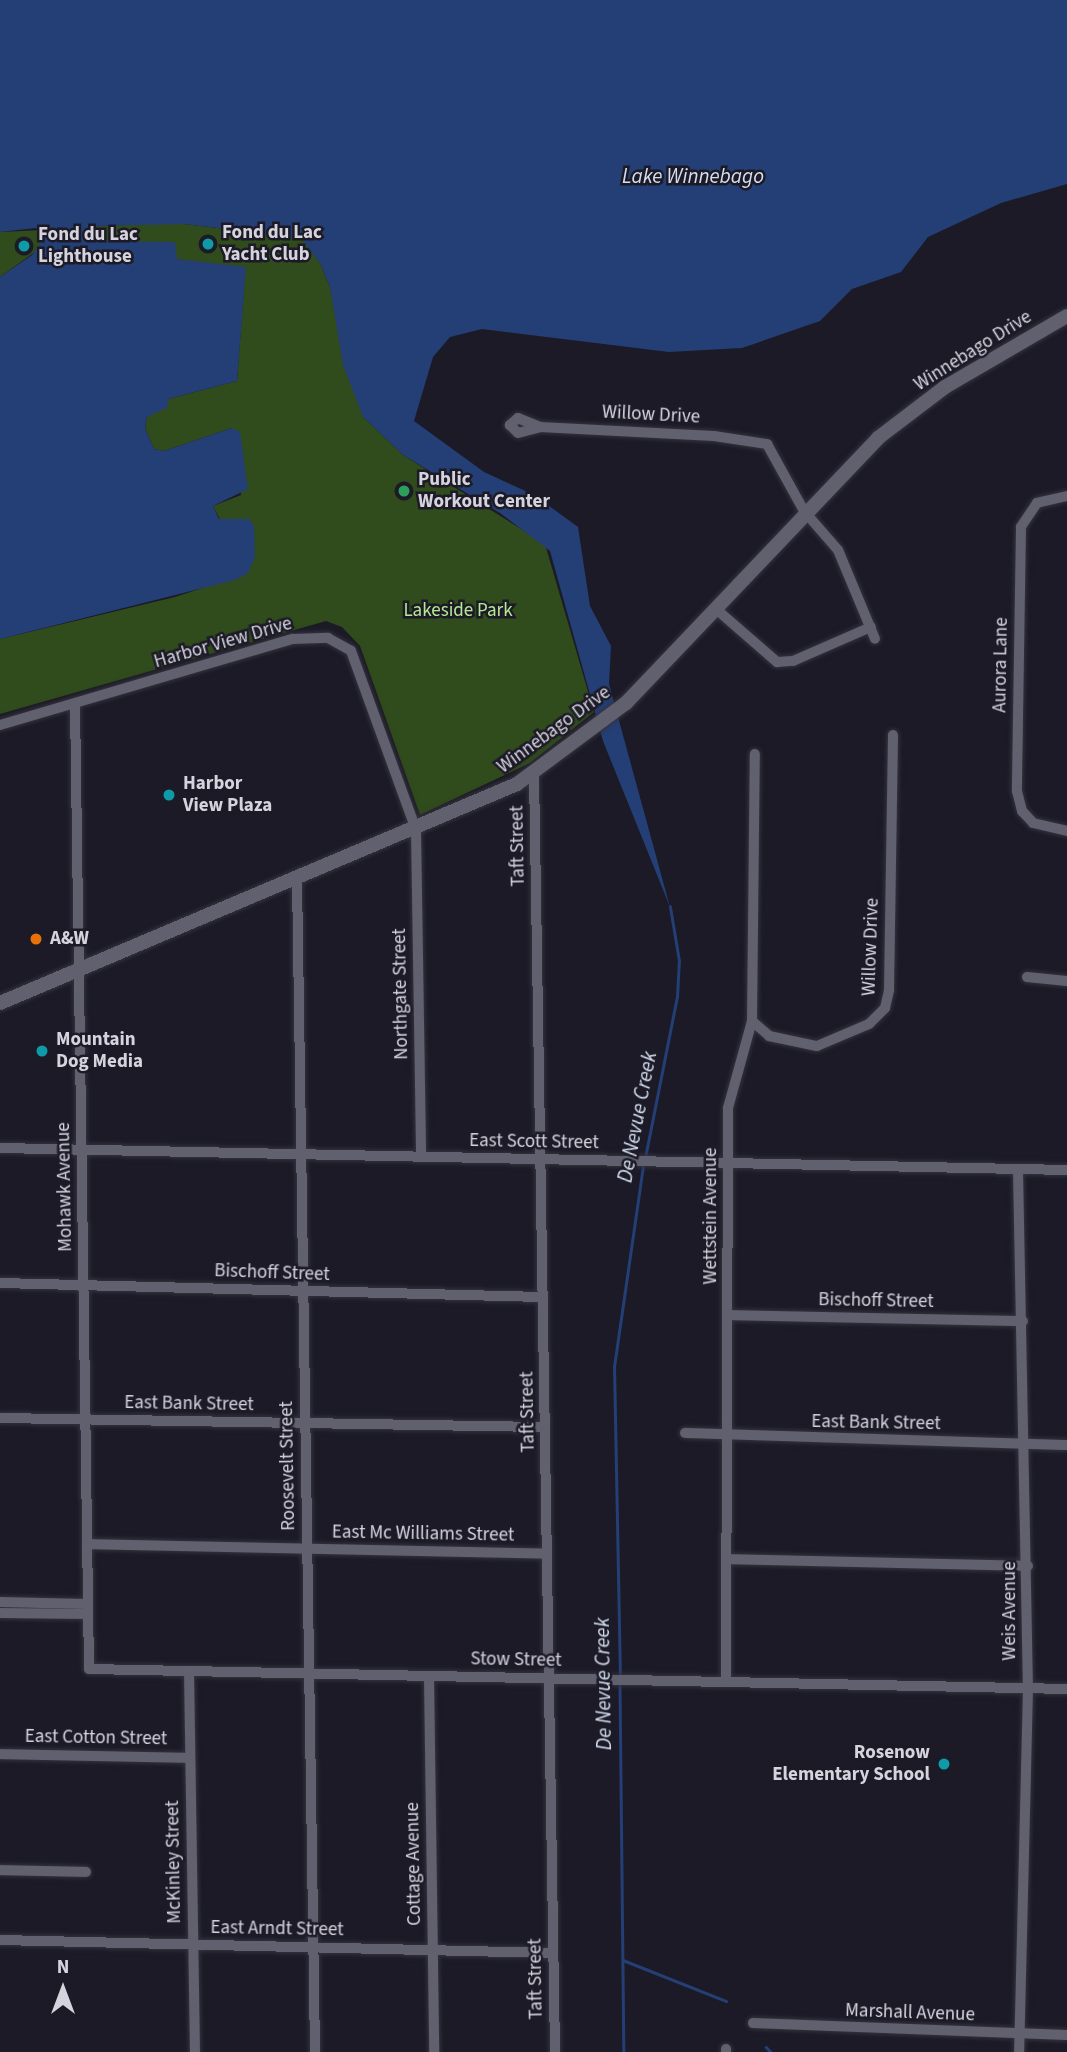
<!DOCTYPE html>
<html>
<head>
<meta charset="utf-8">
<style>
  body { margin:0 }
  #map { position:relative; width:1067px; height:2052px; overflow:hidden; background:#1c1a27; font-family:"Source Sans 3",sans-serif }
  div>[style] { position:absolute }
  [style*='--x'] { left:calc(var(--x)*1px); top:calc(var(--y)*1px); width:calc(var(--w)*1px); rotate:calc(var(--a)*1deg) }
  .green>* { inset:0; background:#304b1c }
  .water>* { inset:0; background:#243f75 }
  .stream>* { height:2.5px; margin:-1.25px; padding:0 1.25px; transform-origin:1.25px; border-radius:1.25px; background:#243f75 }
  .roads { filter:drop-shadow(0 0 2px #34333c) drop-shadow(0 0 2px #34333c) }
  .minor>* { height:10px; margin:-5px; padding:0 5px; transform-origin:5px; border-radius:5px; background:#61606f }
  .secondary>* { height:14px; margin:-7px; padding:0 7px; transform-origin:7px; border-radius:7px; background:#61606f }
  .dots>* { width:19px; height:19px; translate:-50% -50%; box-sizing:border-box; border:4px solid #1c1a27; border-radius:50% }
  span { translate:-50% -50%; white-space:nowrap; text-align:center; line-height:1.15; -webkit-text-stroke:5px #1c1a27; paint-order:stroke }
  .poi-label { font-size:19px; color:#d5d4dd; font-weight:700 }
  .left { translate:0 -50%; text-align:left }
  .right { translate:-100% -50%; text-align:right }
  .street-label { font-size:19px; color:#d5d4dd }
  .park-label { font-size:19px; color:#b4e991 }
  .water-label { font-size:21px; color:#d4deef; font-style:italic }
  .north { position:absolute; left:28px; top:1954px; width:70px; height:70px; -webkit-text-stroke:5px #1c1a27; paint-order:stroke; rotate:0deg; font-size:19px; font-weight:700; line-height:28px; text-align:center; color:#d5d4dd }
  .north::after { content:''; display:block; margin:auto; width:24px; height:32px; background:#d5d4dd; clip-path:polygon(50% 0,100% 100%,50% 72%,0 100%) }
</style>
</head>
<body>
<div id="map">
  <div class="green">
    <div style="clip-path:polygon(140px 224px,184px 224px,302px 238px,320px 263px,330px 287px,363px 417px,403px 455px,545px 544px,594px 712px,530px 763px,420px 815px,360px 646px,342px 627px,326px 621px,0 714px,0 639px,175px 597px,248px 573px,213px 506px,241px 495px,232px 428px,164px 451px,154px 449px,145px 428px,147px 417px,168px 399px,237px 381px,244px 288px,175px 258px,175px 244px,95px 241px,89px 231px,95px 226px)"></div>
    <div style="clip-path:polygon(43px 230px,45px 236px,39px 249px,0 277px,0 232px)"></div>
  </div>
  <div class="water">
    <div style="clip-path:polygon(0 0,1067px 0,1067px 184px,1001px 203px,928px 237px,901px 272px,852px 289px,820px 321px,742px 348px,669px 352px,482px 329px,450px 337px,433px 357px,414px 421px,484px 472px,534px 495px,578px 527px,590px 606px,611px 646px,609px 684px,670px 907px,603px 741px,550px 551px,500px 513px,403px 455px,363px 417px,343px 365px,330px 287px,320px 263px,301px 238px,184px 224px,95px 226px,89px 231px,95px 241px,175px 242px,177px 259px,246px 267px,237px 381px,168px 399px,168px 407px,147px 417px,145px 428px,154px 449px,164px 451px,232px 428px,240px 432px,248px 489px,213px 506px,219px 519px,249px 519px,254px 526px,255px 557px,248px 573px,235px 580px,0 639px,0 277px,32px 255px,45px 236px,36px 228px,0 232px)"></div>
  </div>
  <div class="stream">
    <div style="--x:645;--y:1158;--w:164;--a:-78.8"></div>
    <div style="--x:677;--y:997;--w:36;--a:-87"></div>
    <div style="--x:679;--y:961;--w:55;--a:-99.5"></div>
    <div style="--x:620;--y:1678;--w:311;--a:-91.1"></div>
    <div style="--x:614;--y:1367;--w:204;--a:-81.8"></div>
    <div style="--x:620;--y:1684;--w:368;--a:89.4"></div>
    <div style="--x:623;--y:1960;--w:111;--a:21.7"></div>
    <div style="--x:766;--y:2047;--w:7;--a:45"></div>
  </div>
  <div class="roads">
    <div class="minor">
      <div style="--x:540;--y:427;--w:24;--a:-158"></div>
      <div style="--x:518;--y:418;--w:11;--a:139"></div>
      <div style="--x:510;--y:425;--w:11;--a:45"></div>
      <div style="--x:518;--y:433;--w:23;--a:-15"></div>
      <div style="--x:540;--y:427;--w:174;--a:3"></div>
      <div style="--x:714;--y:436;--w:54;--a:8.6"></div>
      <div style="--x:767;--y:444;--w:77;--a:61.1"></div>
      <div style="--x:804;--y:511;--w:52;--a:48.9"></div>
      <div style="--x:838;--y:550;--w:96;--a:67.4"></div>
      <div style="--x:1067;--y:496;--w:31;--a:167"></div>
      <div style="--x:1037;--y:503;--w:29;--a:124"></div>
      <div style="--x:1021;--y:527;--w:264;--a:90.9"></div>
      <div style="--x:1017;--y:791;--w:21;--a:76"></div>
      <div style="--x:1022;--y:811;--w:16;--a:47"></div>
      <div style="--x:1033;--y:823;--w:35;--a:13"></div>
      <div style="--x:716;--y:609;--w:81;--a:41"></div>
      <div style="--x:777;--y:662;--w:16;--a:-4"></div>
      <div style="--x:793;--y:661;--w:85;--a:-23.6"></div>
      <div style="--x:75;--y:704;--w:965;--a:89.17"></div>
      <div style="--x:89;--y:1669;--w:978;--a:1.17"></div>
      <div style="--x:0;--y:725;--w:305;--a:-16.4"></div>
      <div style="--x:293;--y:639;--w:35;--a:-2"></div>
      <div style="--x:328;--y:638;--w:26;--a:29"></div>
      <div style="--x:351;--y:651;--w:190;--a:70"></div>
      <div style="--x:416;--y:830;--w:327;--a:89.1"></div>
      <div style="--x:534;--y:772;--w:1280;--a:89.06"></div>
      <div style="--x:297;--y:879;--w:1173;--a:89.12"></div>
      <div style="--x:1027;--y:977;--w:40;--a:5.7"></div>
      <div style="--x:752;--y:1021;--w:23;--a:41"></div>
      <div style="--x:769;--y:1036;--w:49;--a:11.8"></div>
      <div style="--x:817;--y:1046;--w:56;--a:-22.9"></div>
      <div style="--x:869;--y:1024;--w:23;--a:-45"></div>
      <div style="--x:885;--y:1008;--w:18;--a:-77"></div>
      <div style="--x:889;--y:990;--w:255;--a:-89.1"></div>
      <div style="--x:0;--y:1148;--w:1067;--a:1.18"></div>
      <div style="--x:1018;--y:1170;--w:519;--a:88.9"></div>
      <div style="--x:1028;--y:1689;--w:363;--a:91.4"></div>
      <div style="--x:0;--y:1283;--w:543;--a:1.48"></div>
      <div style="--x:729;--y:1315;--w:294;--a:1.2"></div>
      <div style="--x:0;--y:1418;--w:545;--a:0.95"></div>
      <div style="--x:685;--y:1433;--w:382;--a:1.8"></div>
      <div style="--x:87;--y:1544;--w:460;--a:1.2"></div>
      <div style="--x:727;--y:1559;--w:301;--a:1.3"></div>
      <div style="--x:0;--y:1602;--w:87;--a:1.3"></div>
      <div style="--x:0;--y:1613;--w:87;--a:0.7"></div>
      <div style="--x:189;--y:1671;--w:381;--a:89.1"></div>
      <div style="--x:429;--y:1676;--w:376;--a:89.2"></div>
      <div style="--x:726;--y:1682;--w:574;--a:-89.8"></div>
      <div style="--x:728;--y:1108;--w:90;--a:-74.6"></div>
      <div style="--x:752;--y:1021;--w:267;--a:-89.4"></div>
      <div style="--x:0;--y:1754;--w:190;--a:1.2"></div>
      <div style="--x:0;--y:1870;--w:86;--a:1.3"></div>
      <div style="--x:0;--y:1940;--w:553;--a:1.35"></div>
      <div style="--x:753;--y:2023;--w:314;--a:2.2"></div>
      <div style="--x:726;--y:2049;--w:3;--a:90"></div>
    </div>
    <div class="secondary">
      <div style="--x:0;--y:1003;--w:561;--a:-22.96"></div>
      <div style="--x:517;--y:784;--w:136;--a:-36.6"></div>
      <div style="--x:626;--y:703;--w:366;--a:-46.4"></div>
      <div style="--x:878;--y:438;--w:84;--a:-37.3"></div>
      <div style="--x:945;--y:387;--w:141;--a:-30.2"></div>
    </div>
  </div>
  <div class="dots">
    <div style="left:208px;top:244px;background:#0f9aa8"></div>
    <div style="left:24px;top:246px;background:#0f9aa8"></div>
    <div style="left:404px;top:491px;background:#2e9e5b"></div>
    <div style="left:169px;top:795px;background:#0f9aa8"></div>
    <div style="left:36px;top:939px;background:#e8710a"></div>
    <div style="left:42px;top:1051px;background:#0f9aa8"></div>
    <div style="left:944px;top:1764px;background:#0f9aa8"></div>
  </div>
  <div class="poi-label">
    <span class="left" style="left:222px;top:244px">Fond du Lac<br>Yacht Club</span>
    <span class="left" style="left:38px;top:246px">Fond du Lac<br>Lighthouse</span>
    <span class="left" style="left:418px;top:491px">Public<br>Workout Center</span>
    <span class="left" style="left:183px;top:795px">Harbor<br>View Plaza</span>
    <span class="left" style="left:50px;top:939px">A&amp;W</span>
    <span class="left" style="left:56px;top:1051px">Mountain<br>Dog Media</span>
    <span class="right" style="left:930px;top:1764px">Rosenow<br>Elementary School</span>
  </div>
  <div class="street-label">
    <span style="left:973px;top:351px;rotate:-32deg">Winnebago Drive</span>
    <span style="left:651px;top:415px;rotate:3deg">Willow Drive</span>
    <span style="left:223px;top:643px;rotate:-16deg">Harbor View Drive</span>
    <span style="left:1001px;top:665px;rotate:-89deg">Aurora Lane</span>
    <span style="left:554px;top:730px;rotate:-36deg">Winnebago Drive</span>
    <span style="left:518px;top:846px;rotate:-91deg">Taft Street</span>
    <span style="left:871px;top:947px;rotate:-88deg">Willow Drive</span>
    <span style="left:401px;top:994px;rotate:-91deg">Northgate Street</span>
    <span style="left:534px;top:1142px;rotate:1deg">East Scott Street</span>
    <span style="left:65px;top:1187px;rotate:-91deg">Mohawk Avenue</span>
    <span style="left:711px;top:1216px;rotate:-90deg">Wettstein Avenue</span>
    <span style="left:272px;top:1273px;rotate:2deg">Bischoff Street</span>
    <span style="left:876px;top:1301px;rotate:1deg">Bischoff Street</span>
    <span style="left:189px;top:1404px;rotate:1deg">East Bank Street</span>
    <span style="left:528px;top:1412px;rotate:-91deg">Taft Street</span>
    <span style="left:876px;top:1423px;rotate:1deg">East Bank Street</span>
    <span style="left:288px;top:1466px;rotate:-91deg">Roosevelt Street</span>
    <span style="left:423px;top:1534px;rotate:1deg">East Mc Williams Street</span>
    <span style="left:1010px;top:1611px;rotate:-90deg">Weis Avenue</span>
    <span style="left:516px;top:1660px;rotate:1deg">Stow Street</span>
    <span style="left:96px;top:1738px;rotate:1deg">East Cotton Street</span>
    <span style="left:174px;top:1862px;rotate:-91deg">McKinley Street</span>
    <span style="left:414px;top:1864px;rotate:-91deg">Cottage Avenue</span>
    <span style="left:277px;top:1929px;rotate:1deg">East Arndt Street</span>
    <span style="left:536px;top:1979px;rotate:-91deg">Taft Street</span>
    <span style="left:910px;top:2013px;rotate:2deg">Marshall Avenue</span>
  </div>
  <div class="park-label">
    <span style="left:458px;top:611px">Lakeside Park</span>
  </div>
  <div class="water-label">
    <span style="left:693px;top:176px">Lake Winnebago</span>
    <span style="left:637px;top:1117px;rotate:-79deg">De Nevue Creek</span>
    <span style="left:603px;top:1684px;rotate:-91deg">De Nevue Creek</span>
  </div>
  <div class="north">N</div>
</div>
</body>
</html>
